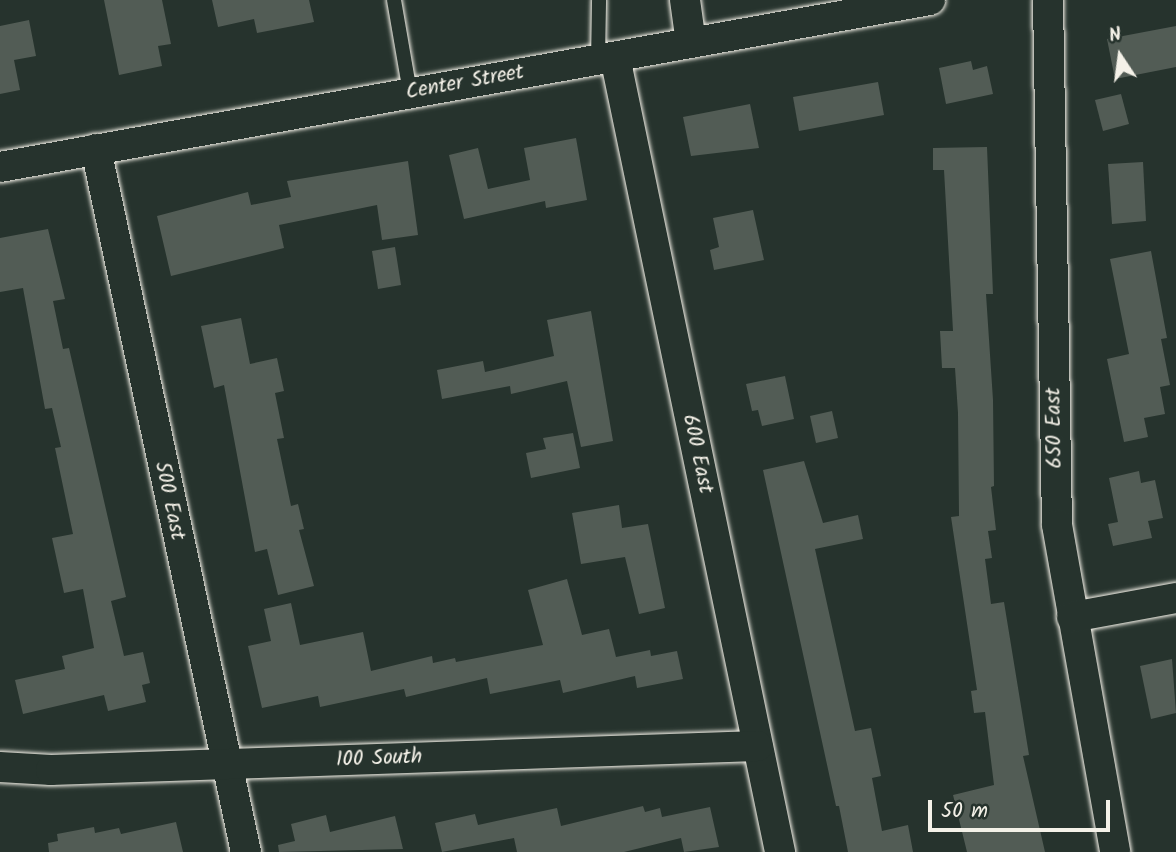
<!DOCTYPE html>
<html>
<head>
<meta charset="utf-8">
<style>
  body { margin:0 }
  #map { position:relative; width:1176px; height:852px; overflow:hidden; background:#26332d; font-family:Kalam,sans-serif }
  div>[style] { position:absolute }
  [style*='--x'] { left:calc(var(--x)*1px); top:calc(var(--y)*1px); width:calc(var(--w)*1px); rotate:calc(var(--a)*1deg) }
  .building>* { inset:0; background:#525c55 }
  .roads { filter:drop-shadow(0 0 2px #f4f1e8) drop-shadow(0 0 2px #f4f1e8) }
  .lane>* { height:14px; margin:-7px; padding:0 7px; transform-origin:7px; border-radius:7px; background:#26332d }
  .street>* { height:30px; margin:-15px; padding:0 15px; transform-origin:15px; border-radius:15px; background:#26332d }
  span { translate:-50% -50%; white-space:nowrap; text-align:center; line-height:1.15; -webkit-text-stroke:5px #26332d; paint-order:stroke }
  .street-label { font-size:21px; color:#f4f1e8 }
  .north { position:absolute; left:1085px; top:21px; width:70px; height:70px; -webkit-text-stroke:5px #26332d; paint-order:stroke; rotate:347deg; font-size:19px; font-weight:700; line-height:28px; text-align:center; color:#f4f1e8 }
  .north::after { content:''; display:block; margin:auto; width:24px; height:32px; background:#f4f1e8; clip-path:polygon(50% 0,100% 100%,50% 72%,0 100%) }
  .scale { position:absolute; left:928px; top:800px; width:182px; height:32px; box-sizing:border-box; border:4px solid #f4f1e8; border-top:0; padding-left:9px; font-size:21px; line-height:24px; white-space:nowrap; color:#f4f1e8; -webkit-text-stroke:5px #26332d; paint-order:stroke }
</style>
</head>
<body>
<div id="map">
  <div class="building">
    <div style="clip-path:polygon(104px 0,162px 0,171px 44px,158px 46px,162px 66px,119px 75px)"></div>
    <div style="clip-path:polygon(212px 0,309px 0,314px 22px,257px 33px,254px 19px,218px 27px)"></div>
    <div style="clip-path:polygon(29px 20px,36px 56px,14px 60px,20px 90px,0 94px,0 26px)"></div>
    <div style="clip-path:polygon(1176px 26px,1176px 67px,1115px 79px,1107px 39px)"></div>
    <div style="clip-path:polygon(971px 61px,973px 70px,987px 66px,993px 94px,946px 104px,939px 68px)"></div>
    <div style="clip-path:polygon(878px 82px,884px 115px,799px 131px,793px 97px)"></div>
    <div style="clip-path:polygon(1121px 94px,1129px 124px,1103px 131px,1095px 100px)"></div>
    <div style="clip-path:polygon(750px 104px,759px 148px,691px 156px,683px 117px)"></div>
    <div style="clip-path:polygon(576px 138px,587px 200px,546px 208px,545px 201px,464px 219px,449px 155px,478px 148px,488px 189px,530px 180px,524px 148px)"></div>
    <div style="clip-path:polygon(987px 147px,993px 294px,986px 294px,993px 400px,994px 486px,991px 487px,996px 530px,988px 531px,992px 558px,985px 559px,991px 604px,1004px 602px,1029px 755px,1023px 756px,1045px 852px,967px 852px,953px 795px,994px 785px,985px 712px,974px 713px,971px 691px,977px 690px,951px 517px,959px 516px,958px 413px,955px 368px,942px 368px,940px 331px,953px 331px,944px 170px,933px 170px,933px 148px)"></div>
    <div style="clip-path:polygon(408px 161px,418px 235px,382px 240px,377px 205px,279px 225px,284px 248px,171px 276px,157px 216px,248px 192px,251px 205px,291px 197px,287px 181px)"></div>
    <div style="clip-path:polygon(1143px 162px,1146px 221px,1112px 224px,1108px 164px)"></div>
    <div style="clip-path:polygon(753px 210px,764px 260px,714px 270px,710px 250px,719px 247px,713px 218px)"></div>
    <div style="clip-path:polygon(48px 229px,65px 299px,53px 301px,63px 349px,69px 348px,126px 597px,111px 601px,124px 656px,143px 652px,150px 683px,142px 685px,146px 702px,108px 711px,104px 695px,23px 714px,15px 680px,65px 669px,62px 656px,94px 648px,83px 589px,64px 593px,52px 538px,73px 534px,55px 448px,61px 447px,52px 408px,45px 409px,23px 288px,0 292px,0 238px)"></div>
    <div style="clip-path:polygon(395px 247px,401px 285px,378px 289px,372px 251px)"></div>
    <div style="clip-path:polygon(1151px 251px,1167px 338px,1161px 339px,1170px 385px,1160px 387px,1165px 414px,1144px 418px,1148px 437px,1124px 442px,1107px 359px,1129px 354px,1110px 259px)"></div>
    <div style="clip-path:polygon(591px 311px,613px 441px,581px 447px,567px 381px,511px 394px,510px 386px,442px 399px,437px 370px,483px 361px,485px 372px,554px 356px,547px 320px)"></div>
    <div style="clip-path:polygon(241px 318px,250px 364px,277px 358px,284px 391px,275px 393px,284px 438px,277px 439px,291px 506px,298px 504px,304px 529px,299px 530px,314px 586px,278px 595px,267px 549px,255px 552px,224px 385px,214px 388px,201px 326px)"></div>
    <div style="clip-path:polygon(785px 376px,794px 419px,762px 426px,758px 410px,752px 411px,746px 384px)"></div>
    <div style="clip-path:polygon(832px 411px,838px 438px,816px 443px,810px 416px)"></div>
    <div style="clip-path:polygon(573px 433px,580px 468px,531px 478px,526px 453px,546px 449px,543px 438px)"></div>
    <div style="clip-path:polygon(804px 461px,823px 523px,858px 515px,863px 539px,815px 549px,855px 731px,871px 728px,881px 776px,872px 778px,882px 831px,908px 825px,913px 852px,848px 852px,839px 806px,836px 806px,763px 470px)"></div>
    <div style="clip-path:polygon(1139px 471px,1141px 483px,1155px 480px,1163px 518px,1148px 521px,1152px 538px,1113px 546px,1108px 524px,1118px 522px,1109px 478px)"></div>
    <div style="clip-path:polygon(619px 505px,622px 528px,648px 524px,665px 608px,639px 614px,625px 557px,581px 564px,572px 513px)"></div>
    <div style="clip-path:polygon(567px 579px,582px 635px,609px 629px,616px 657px,650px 650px,651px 656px,677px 651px,683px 679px,637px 688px,635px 676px,563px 693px,560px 680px,490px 694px,487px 678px,406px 697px,404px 689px,320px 707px,318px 696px,262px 708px,248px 646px,271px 641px,264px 609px,291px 603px,300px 645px,363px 632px,371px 671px,432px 656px,433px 663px,455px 658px,456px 662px,543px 645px,528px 590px)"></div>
    <div style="clip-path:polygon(1172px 659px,1176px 713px,1151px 719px,1140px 666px)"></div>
    <div style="clip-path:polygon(643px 806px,645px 812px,660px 808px,662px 817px,710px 807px,719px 847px,684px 852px,681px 838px,624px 852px,517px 852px,514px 838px,442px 852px,435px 823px,475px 814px,478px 825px,557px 808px,561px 826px)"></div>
    <div style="clip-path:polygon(326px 815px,330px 832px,395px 816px,403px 849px,279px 852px,278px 845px,295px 841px,291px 824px)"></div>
    <div style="clip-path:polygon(176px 822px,183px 852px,49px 852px,48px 843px,58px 841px,57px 834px,94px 827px,95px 833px,119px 828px,121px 834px)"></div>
  </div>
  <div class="roads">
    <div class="lane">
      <div style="--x:394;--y:0;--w:94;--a:80.2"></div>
      <div style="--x:598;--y:60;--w:60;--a:-89"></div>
    </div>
    <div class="street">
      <div style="--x:685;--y:0;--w:43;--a:82.1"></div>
      <div style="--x:1048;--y:0;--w:525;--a:89.02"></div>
      <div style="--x:1057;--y:525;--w:332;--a:79.9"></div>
      <div style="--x:615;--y:57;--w:812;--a:78.27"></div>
      <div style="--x:96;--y:149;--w:719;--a:77.96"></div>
      <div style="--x:0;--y:167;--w:945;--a:-10.18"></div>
      <div style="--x:1072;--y:617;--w:106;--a:-10.4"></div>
      <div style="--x:0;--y:767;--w:51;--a:3.4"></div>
      <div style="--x:51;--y:770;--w:707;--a:-1.94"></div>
    </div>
  </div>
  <div class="street-label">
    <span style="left:465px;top:83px;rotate:-10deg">Center Street</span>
    <span style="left:1055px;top:428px;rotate:-91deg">650 East</span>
    <span style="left:697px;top:454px;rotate:78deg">600 East</span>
    <span style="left:169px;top:501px;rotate:78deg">500 East</span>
    <span style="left:379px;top:759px;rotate:-2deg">100 South</span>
  </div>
  <div class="north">N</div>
  <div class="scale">50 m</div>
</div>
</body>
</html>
